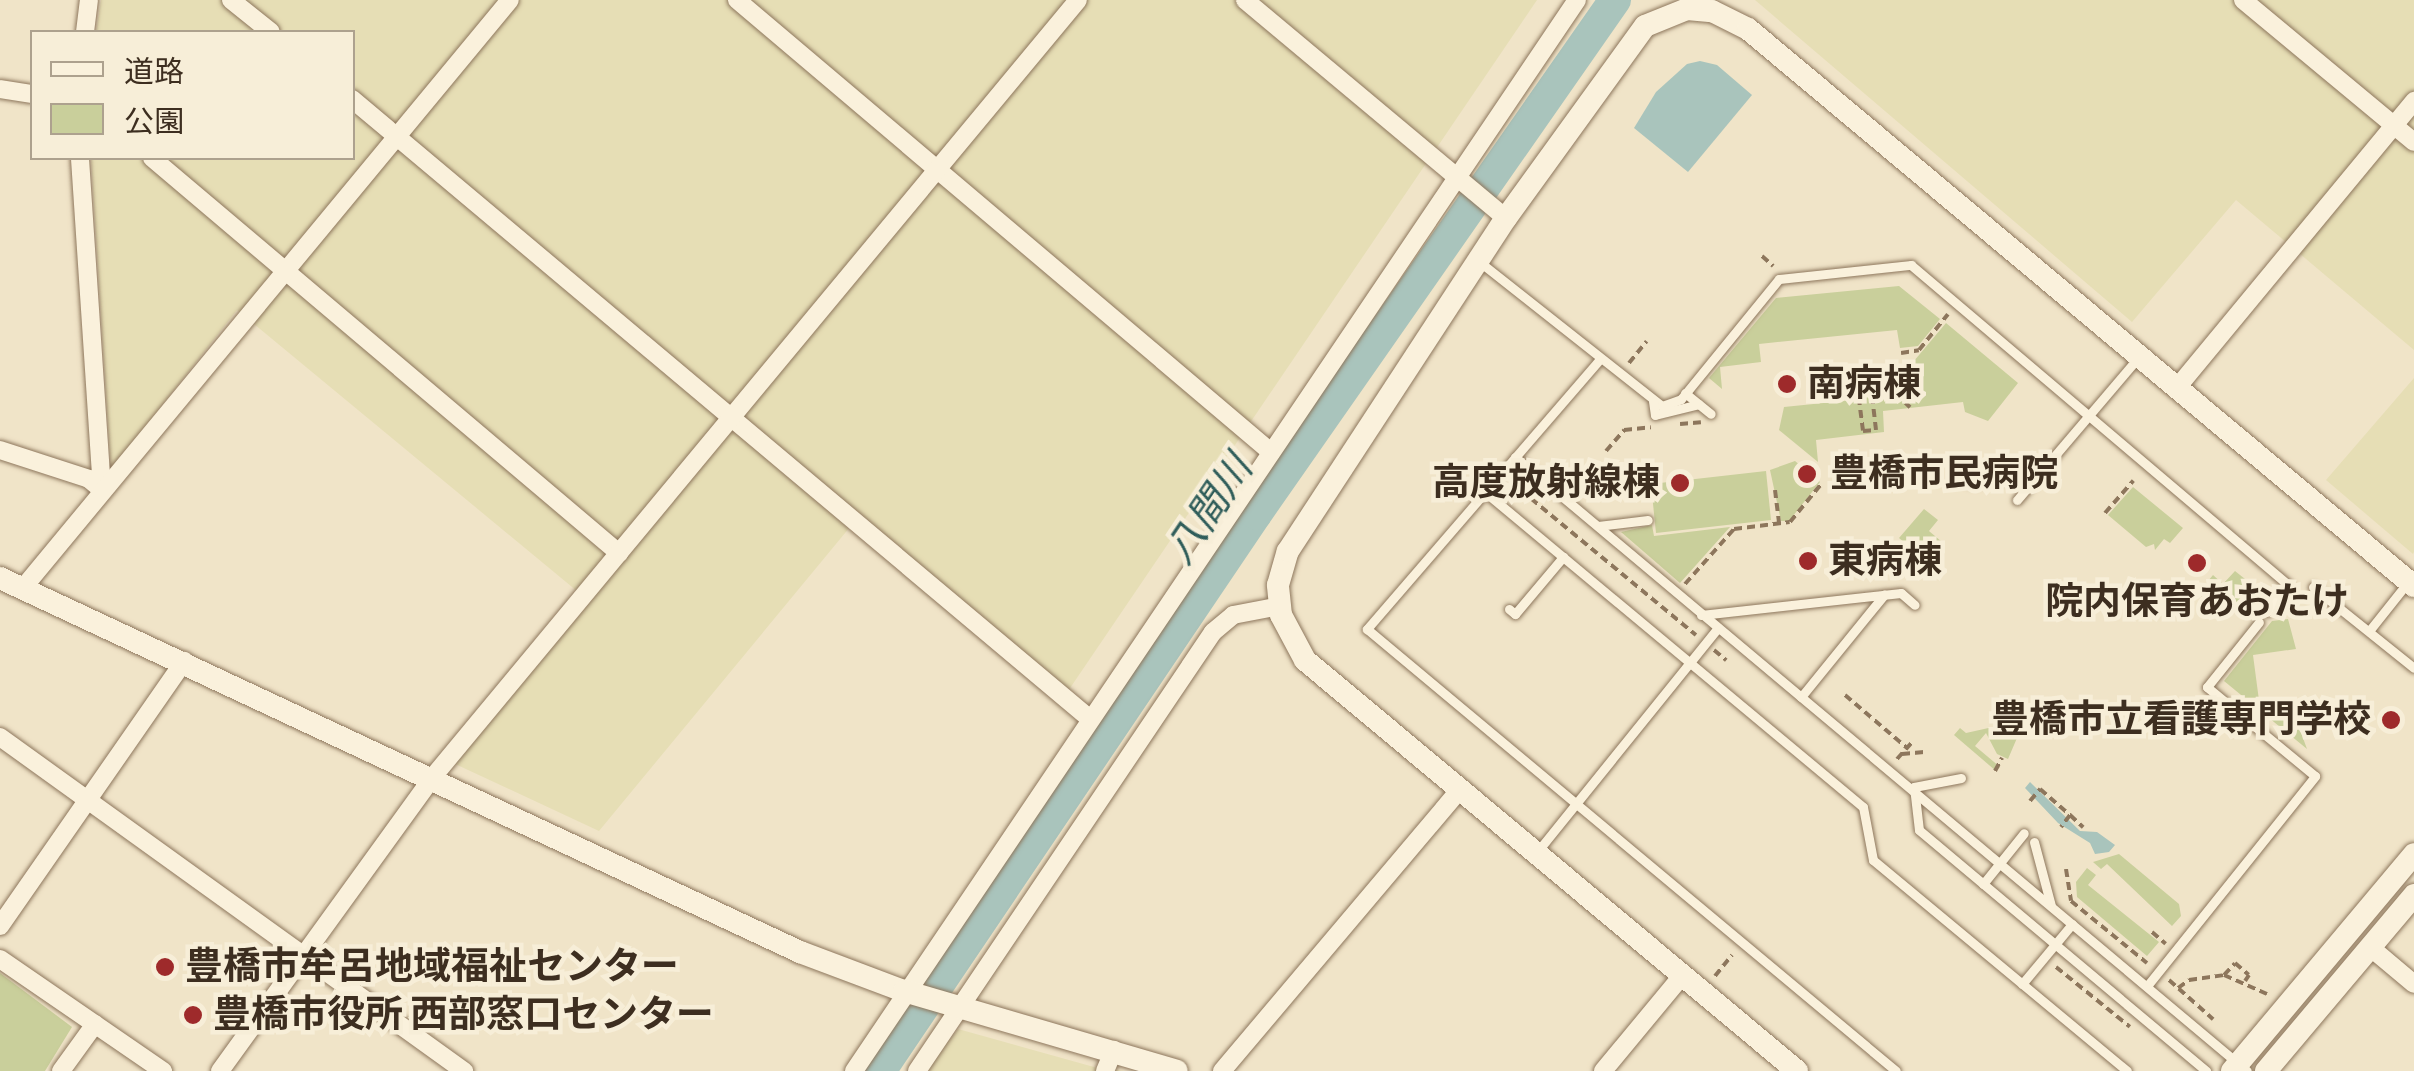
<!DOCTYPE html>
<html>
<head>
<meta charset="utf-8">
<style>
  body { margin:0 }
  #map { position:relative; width:2414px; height:1071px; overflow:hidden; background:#f0e4c8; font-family:"Zilla Slab","Noto Sans JP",serif }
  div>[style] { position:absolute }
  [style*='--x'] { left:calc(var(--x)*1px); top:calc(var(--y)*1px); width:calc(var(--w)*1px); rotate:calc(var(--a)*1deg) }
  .farmland>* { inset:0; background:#e6deb5 }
  .green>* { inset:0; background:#c9cf9b }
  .water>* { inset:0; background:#a9c4bc }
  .river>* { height:32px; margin:-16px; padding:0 16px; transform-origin:16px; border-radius:16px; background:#a9c4bc }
  .path>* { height:4px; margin-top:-2px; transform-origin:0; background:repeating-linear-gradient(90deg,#8d765c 0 8px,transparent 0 13px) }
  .roads { filter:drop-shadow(0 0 2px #8d765c) drop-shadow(0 0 2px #8d765c) }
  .service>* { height:9px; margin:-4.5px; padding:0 4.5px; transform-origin:4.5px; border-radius:4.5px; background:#faf1dc }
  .minor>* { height:18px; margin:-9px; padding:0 9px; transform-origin:9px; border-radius:9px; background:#faf1dc }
  .tertiary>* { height:22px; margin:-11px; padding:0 11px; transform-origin:11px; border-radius:11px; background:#faf1dc }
  .dots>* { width:28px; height:28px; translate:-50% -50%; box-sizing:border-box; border:5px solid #f7eed8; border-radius:50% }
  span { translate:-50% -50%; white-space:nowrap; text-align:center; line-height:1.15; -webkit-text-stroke:9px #f7eed8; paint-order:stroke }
  .poi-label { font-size:38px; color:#3d2e20; font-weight:700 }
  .left { translate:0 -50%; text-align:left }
  .right { translate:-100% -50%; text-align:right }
  .water-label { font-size:40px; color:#2f5d5a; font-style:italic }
  .legend { position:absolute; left:30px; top:30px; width:325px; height:130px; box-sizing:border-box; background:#f7eed8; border:2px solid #ada18e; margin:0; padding:12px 18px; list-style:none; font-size:30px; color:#3d2e20 }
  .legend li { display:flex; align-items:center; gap:20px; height:50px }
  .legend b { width:50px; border:2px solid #ada18e }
</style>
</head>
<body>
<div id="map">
  <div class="farmland">
    <div style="clip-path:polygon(101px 0,1537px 0,1064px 697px,850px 527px,599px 831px,453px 763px,589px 601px,237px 310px,111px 470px,91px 158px,352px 158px,352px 32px,96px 32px)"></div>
    <div style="clip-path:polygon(1755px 0,2414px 0,2414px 350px,2236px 200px,2132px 322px)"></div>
    <div style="clip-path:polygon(2414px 378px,2414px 552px,2413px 554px,2326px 480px)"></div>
    <div style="clip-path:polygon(958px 1029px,1094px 1067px,1125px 1071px,925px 1071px)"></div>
  </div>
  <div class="green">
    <div style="clip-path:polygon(1899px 286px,1940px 319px,1918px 346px,1900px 348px,1897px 330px,1759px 344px,1761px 362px,1720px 367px,1722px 389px,1709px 378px,1776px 298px)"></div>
    <div style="clip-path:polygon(1946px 323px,2018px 383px,1988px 421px,1965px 412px,1963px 402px,1883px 411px,1884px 432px,1816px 440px,1818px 462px,1779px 430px,1784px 407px,1853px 400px,1851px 380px,1903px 374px)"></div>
    <div style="clip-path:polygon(1795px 461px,1820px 482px,1789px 521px,1781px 521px,1770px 470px)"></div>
    <div style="clip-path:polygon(1766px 471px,1771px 520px,1656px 533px,1651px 484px)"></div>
    <div style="clip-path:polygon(2133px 487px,2183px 528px,2170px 543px,2164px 539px,2155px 550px,2154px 544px,2146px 547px,2108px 515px)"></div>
    <div style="clip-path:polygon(1924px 509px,1938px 520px,1929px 531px,1942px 542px,1927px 561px,1899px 538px)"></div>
    <div style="clip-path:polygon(1652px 525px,1654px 536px,1730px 527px,1680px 583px,1621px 532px)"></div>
    <div style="clip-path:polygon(2235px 571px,2270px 599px,2258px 613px,2250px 614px,2214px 583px,2202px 597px,2198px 593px,2213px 575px,2223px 584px)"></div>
    <div style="clip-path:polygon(2288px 619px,2296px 649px,2253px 655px,2260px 708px,2291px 705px,2307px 749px,2224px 681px,2272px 621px)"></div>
    <div style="clip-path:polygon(2002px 725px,2017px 738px,2008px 759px,1997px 754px,1986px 733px,1975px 746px,2000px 767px,1996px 771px,1954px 735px,1960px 728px,1966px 733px)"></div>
    <div style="clip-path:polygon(2119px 854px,2179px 904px,2181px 916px,2172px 926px,2107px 864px,2101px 869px,2093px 862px)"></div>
    <div style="clip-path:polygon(2087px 868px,2096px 875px,2088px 885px,2159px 942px,2147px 956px,2077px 897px,2076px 882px)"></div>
    <div style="clip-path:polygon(0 973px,72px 1027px,45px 1071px,0 1071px)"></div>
  </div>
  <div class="water">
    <div style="clip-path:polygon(1700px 61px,1717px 65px,1752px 95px,1688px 172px,1634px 128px,1656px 92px,1687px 64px)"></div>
    <div style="clip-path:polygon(2030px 782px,2080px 831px,2097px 832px,2115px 845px,2109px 852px,2095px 854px,2090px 843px,2058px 823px,2025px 788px)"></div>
  </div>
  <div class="river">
    <div style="--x:880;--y:1071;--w:672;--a:-55.98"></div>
    <div style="--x:1256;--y:514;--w:627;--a:-55.07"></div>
  </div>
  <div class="path">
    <div style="--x:1762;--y:256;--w:15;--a:42"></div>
    <div style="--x:1901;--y:353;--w:18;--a:-9"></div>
    <div style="--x:1919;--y:350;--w:46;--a:-51.1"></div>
    <div style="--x:1629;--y:363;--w:28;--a:-51"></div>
    <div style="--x:1907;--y:379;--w:50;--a:174.3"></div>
    <div style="--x:1857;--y:384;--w:47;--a:82.7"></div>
    <div style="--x:1863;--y:431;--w:13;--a:-4"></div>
    <div style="--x:1876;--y:430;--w:43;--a:-96.6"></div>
    <div style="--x:1871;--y:387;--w:16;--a:-7"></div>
    <div style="--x:1887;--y:385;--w:32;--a:44"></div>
    <div style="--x:1680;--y:424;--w:21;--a:-5"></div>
    <div style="--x:1606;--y:451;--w:28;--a:-49"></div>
    <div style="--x:1624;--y:430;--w:27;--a:-6"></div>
    <div style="--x:1511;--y:482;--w:240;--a:39.6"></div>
    <div style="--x:1775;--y:490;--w:34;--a:83"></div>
    <div style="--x:2105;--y:513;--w:43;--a:-48.8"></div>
    <div style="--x:1685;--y:584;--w:74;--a:-48.3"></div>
    <div style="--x:1734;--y:529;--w:56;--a:-7.1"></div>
    <div style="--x:1790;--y:522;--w:50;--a:-50.6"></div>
    <div style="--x:1714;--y:650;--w:16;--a:40"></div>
    <div style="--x:1845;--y:695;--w:82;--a:40.5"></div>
    <div style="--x:1902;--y:754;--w:25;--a:-5"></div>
    <div style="--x:1897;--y:759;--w:24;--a:-48"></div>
    <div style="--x:1995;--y:771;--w:15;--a:-62"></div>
    <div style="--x:2030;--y:801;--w:16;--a:-50"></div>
    <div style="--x:2040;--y:789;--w:40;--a:41"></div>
    <div style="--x:2070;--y:815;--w:15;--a:127"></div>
    <div style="--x:2070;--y:815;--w:18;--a:43"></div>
    <div style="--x:2066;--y:869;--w:32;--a:81"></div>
    <div style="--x:2071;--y:901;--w:98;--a:39.2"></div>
    <div style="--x:2152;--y:932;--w:18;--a:41"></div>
    <div style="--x:2056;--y:967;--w:95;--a:39"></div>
    <div style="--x:2224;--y:975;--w:16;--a:-47"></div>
    <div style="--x:2235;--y:963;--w:18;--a:41"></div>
    <div style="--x:2249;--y:975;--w:7;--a:124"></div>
    <div style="--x:1715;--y:976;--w:27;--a:-51"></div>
    <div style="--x:2169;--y:980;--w:59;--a:41.6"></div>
    <div style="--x:2178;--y:988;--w:14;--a:-36"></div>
    <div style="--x:2189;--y:980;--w:35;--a:-8"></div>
    <div style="--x:2224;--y:975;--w:47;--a:23.8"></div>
  </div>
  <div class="roads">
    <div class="service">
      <div style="--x:1481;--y:263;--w:231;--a:38.3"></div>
      <div style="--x:1662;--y:406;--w:20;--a:-20"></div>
      <div style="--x:1681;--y:399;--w:155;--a:-50.8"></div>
      <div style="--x:1779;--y:279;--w:133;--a:-6.1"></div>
      <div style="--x:1911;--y:265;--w:494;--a:40.3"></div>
      <div style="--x:2288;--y:585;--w:34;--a:128"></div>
      <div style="--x:1600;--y:359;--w:357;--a:130.8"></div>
      <div style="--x:1367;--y:629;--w:689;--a:39.88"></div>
      <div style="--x:1685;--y:393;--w:33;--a:39"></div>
      <div style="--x:1653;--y:401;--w:14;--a:82"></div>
      <div style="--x:1655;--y:415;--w:45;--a:-14"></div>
      <div style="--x:1515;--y:457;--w:955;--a:39.99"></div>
      <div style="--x:1970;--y:482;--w:70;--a:-6.5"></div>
      <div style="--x:1485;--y:492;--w:492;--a:39.8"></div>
      <div style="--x:1863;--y:807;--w:54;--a:79.3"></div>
      <div style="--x:1873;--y:860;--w:330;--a:39.7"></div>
      <div style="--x:2017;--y:500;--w:185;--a:-49.6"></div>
      <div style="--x:1598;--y:526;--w:50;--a:-6.8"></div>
      <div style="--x:2313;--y:587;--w:129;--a:38.7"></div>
      <div style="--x:1509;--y:609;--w:8;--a:40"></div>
      <div style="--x:1515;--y:614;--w:75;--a:-49.9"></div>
      <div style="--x:1701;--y:615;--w:201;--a:-6.3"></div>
      <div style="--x:1901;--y:593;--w:18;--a:41"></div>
      <div style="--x:2369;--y:631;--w:63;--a:-51.5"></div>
      <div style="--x:1801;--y:697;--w:132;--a:-50.9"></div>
      <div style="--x:1961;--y:778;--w:48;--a:169.2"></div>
      <div style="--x:1914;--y:787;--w:43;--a:83.4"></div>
      <div style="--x:1919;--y:830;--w:375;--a:40"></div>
      <div style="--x:2034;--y:842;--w:66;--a:75.1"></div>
      <div style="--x:1537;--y:852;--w:288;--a:-51.1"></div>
      <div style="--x:1983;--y:884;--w:65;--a:-51.2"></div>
      <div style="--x:2022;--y:984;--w:78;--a:-50.2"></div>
      <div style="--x:2147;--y:986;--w:269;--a:-51.3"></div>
      <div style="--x:2315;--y:776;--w:140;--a:-140.5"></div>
      <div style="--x:2207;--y:687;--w:83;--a:-51.3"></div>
    </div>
    <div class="minor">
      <div style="--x:231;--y:0;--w:51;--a:38.7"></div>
      <div style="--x:737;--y:0;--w:700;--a:40.25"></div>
      <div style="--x:1245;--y:0;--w:340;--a:39.9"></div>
      <div style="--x:2243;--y:0;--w:222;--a:39.7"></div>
      <div style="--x:85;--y:32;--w:32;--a:-83"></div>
      <div style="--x:0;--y:89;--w:32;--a:9"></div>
      <div style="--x:352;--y:99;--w:962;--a:40.03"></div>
      <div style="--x:152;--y:158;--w:612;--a:40.23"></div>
      <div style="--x:2176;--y:389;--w:374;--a:-50.4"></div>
      <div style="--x:0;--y:450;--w:94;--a:18"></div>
      <div style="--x:89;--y:479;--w:17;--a:40"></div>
      <div style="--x:102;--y:490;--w:333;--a:-93.8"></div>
      <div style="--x:23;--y:588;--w:763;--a:-50.37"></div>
      <div style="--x:0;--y:737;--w:572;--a:35.75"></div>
      <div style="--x:0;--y:926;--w:323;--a:-55.2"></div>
      <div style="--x:2370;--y:947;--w:57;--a:40.1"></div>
      <div style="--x:0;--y:959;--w:198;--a:34.5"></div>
      <div style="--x:61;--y:1071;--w:58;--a:-54.1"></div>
      <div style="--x:220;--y:1071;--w:362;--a:-54.1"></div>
      <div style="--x:432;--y:778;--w:1011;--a:-50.3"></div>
      <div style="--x:854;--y:1071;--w:1292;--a:-55.98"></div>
      <div style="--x:917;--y:1071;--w:529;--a:-56.01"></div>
      <div style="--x:1213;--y:632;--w:26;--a:-40"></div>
      <div style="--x:1233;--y:615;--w:48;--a:-10.8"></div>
      <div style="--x:1105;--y:1071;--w:23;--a:-67"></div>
      <div style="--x:1222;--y:1071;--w:370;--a:-49.8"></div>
      <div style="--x:1603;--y:1071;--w:124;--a:-50.3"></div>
    </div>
    <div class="tertiary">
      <div style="--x:0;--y:578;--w:883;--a:25.06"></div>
      <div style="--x:800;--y:952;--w:111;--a:20.6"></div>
      <div style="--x:904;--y:991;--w:284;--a:16.3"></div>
      <div style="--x:1797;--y:1071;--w:641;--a:-140.13"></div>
      <div style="--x:1305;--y:660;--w:51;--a:-118.1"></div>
      <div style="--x:1281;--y:615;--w:30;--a:-96"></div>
      <div style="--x:1278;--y:585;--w:35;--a:-74"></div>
      <div style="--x:1288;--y:551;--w:398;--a:-56.8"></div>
      <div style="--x:1506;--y:218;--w:237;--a:-54.1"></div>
      <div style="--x:1645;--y:26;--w:45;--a:-22"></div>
      <div style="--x:1687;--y:9;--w:25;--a:5"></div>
      <div style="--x:1712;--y:11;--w:40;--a:26.6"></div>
      <div style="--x:1748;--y:29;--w:868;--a:39.91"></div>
      <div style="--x:2232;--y:1071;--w:283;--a:-50"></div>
      <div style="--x:2266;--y:1071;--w:230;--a:-49.9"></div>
    </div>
  </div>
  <div class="dots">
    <div style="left:1787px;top:384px;background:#9e2a2b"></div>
    <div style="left:1807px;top:474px;background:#9e2a2b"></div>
    <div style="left:1680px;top:483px;background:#9e2a2b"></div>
    <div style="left:1808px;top:561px;background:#9e2a2b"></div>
    <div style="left:2197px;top:563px;background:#9e2a2b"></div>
    <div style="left:2391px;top:720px;background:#9e2a2b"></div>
    <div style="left:165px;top:967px;background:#9e2a2b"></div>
    <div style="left:193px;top:1015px;background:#9e2a2b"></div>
  </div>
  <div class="poi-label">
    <span class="left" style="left:1807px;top:384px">南病棟</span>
    <span class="left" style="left:1830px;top:474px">豊橋市民病院</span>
    <span class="right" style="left:1660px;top:483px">高度放射線棟</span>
    <span class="left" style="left:1828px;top:561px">東病棟</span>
    <span style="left:2197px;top:602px">院内保育あおたけ</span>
    <span class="right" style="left:2371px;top:720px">豊橋市立看護専門学校</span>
    <span class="left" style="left:185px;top:967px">豊橋市牟呂地域福祉センター</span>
    <span class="left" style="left:213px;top:1015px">豊橋市役所 西部窓口センター</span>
  </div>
  <div class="water-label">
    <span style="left:1208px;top:509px;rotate:-56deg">八間川</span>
  </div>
  <ul class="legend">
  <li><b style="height:12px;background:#faf1dc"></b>道路</li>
  <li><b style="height:28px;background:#c9cf9b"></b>公園</li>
  </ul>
</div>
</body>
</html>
